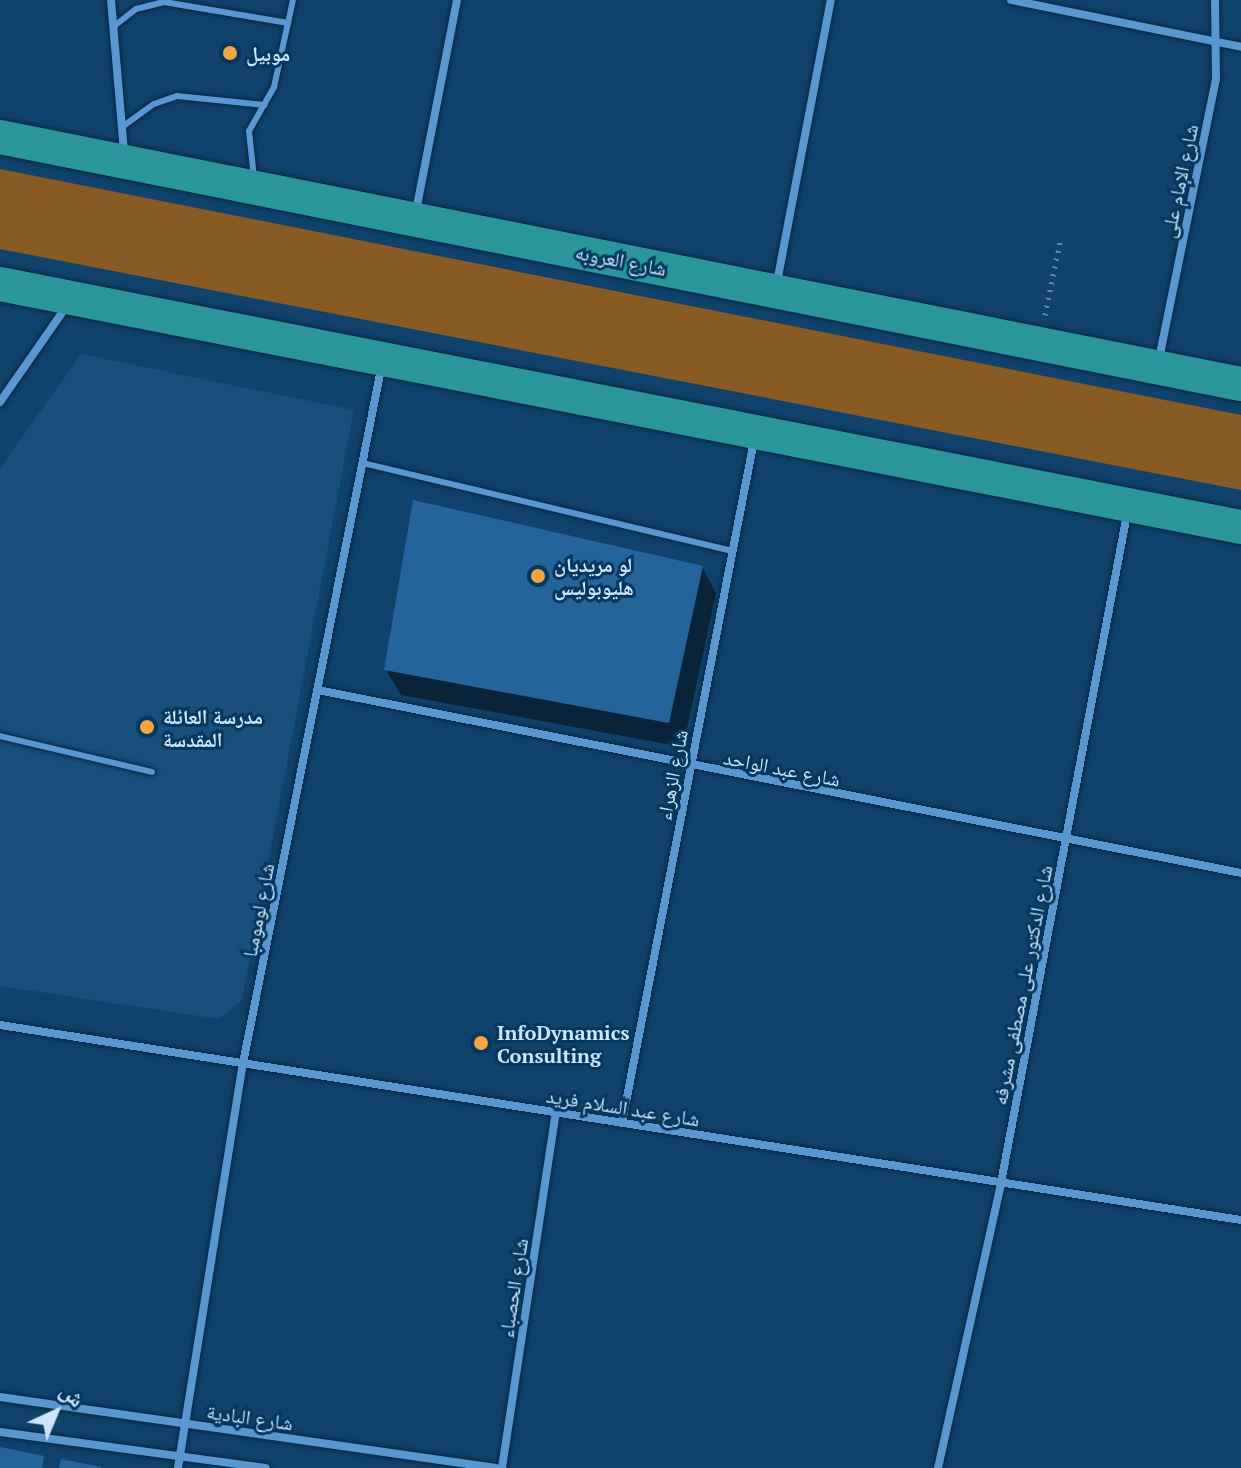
<!DOCTYPE html>
<html>
<head>
<meta charset="utf-8">
<style>
  body { margin:0 }
  #map { position:relative; width:1241px; height:1468px; overflow:hidden; background:#11426b; font-family:"PT Serif","Noto Naskh Arabic",serif }
  div>[style] { position:absolute }
  [style*='--x'] { left:calc(var(--x)*1px); top:calc(var(--y)*1px); width:calc(var(--w)*1px); rotate:calc(var(--a)*1deg) }
  .built>* { inset:0; background:#184e7a }
  .green>* { inset:0; background:#895b24 }
  .shadow>* { inset:0; background:#0007 }
  .building>* { inset:0; background:#24649a }
  .path>* { height:5px; margin-top:-2.5px; transform-origin:0; background:repeating-linear-gradient(90deg,#6188a9 0 2px,transparent 0 8px) }
  .roads { filter:drop-shadow(0 0 2px #062844) drop-shadow(0 0 2px #062844) }
  .service>* { height:6px; margin:-3px; padding:0 3px; transform-origin:3px; border-radius:3px; background:#5897d0 }
  .minor>* { height:8px; margin:-4px; padding:0 4px; transform-origin:4px; border-radius:4px; background:#5897d0 }
  .trunk>* { height:34px; margin:-17px; padding:0 17px; transform-origin:17px; border-radius:17px; background:#2a969b }
  .dots>* { width:22px; height:22px; translate:-50% -50%; box-sizing:border-box; border:4px solid #03385f; border-radius:50% }
  span { translate:-50% -50%; white-space:nowrap; text-align:center; line-height:1.15; -webkit-text-stroke:6px #03385f; paint-order:stroke }
  .poi-label { font-size:20px; color:#cce5fd; font-weight:700 }
  .left { translate:0 -50%; text-align:left }
  .street-label { font-size:20px; color:#cce5fd }
  .north { position:absolute; left:16px; top:1372px; width:80px; height:80px; -webkit-text-stroke:6px #03385f; paint-order:stroke; rotate:44deg; font-size:22px; font-weight:700; line-height:32px; text-align:center; color:#cce5fd }
  .north::after { content:''; display:block; margin:auto; width:28px; height:36px; background:#cce5fd; clip-path:polygon(50% 0,100% 100%,50% 72%,0 100%) }
</style>
</head>
<body>
<div id="map">
  <div class="built">
    <div style="clip-path:polygon(81px 354px,354px 410px,242px 1000px,219px 1019px,0 986px,0 468px)"></div>
  </div>
  <div class="green">
    <div style="clip-path:polygon(0 169px,1241px 415px,1241px 490px,0 249px)"></div>
  </div>
  <div class="shadow">
    <div style="clip-path:polygon(702px 567px,716px 593px,683px 747px,401px 695px,386px 670px)"></div>
  </div>
  <div class="building">
    <div style="clip-path:polygon(413px 500px,703px 566px,669px 723px,384px 670px)"></div>
    <div style="clip-path:polygon(0 1447px,44px 1456px,42px 1468px,0 1468px)"></div>
    <div style="clip-path:polygon(61px 1459px,101px 1467px,101px 1468px,59px 1468px)"></div>
  </div>
  <div class="path">
    <div style="--x:1045;--y:315;--w:75;--a:-78.4"></div>
  </div>
  <div class="roads">
    <div class="service">
      <div style="--x:113;--y:27;--w:29;--a:-38"></div>
      <div style="--x:136;--y:9;--w:29;--a:-14"></div>
      <div style="--x:164;--y:2;--w:126;--a:9.6"></div>
      <div style="--x:122;--y:127;--w:39;--a:-36"></div>
      <div style="--x:154;--y:104;--w:24;--a:-19"></div>
      <div style="--x:177;--y:96;--w:88;--a:5.8"></div>
      <div style="--x:254;--y:178;--w:47;--a:-96.1"></div>
      <div style="--x:249;--y:131;--w:51;--a:-60.4"></div>
      <div style="--x:274;--y:87;--w:89;--a:-77.7"></div>
      <div style="--x:363;--y:463;--w:380;--a:13.4"></div>
      <div style="--x:0;--y:736;--w:156;--a:13.3"></div>
    </div>
    <div class="minor">
      <div style="--x:111;--y:0;--w:154;--a:85.1"></div>
      <div style="--x:1011;--y:0;--w:235;--a:11.5"></div>
      <div style="--x:416;--y:211;--w:215;--a:-79"></div>
      <div style="--x:777;--y:282;--w:287;--a:-79.2"></div>
      <div style="--x:1159;--y:359;--w:286;--a:-78.5"></div>
      <div style="--x:1216;--y:79;--w:79;--a:-90.7"></div>
      <div style="--x:0;--y:402;--w:119;--a:-55.2"></div>
      <div style="--x:318;--y:690;--w:941;--a:11.21"></div>
      <div style="--x:0;--y:1025;--w:1256;--a:8.93"></div>
      <div style="--x:622;--y:1123;--w:695;--a:-79.05"></div>
      <div style="--x:0;--y:1397;--w:501;--a:8.15"></div>
      <div style="--x:0;--y:1432;--w:268;--a:7.7"></div>
      <div style="--x:178;--y:1468;--w:410;--a:-80.9"></div>
      <div style="--x:243;--y:1063;--w:708;--a:-78.75"></div>
      <div style="--x:502;--y:1468;--w:359;--a:-81.4"></div>
      <div style="--x:938;--y:1468;--w:292;--a:-77.5"></div>
      <div style="--x:1001;--y:1183;--w:681;--a:-79.33"></div>
    </div>
    <div class="trunk">
      <div style="--x:0;--y:137;--w:1265;--a:11.26"></div>
      <div style="--x:0;--y:284;--w:1265;--a:11.08"></div>
    </div>
  </div>
  <div class="dots">
    <div style="left:230px;top:53px;background:#f3a443"></div>
    <div style="left:538px;top:576px;background:#f3a443"></div>
    <div style="left:147px;top:727px;background:#f3a443"></div>
    <div style="left:481px;top:1043px;background:#f3a443"></div>
  </div>
  <div class="poi-label">
    <span class="left" style="left:246px;top:53px">موبيل</span>
    <span class="left" style="left:554px;top:576px">لو مريديان<br>هليوبوليس</span>
    <span class="left" style="left:163px;top:728px">مدرسة العائلة<br>المقدسة</span>
    <span class="left" style="left:497px;top:1044px">InfoDynamics<br>Consulting</span>
  </div>
  <div class="street-label">
    <span style="left:1179px;top:181px;rotate:-78deg">شارع الإمام على</span>
    <span style="left:621px;top:260px;rotate:11deg">شارع العروبه</span>
    <span style="left:782px;top:768px;rotate:11deg">شارع عبد الواحد</span>
    <span style="left:672px;top:775px;rotate:-79deg">شارع الزهراء</span>
    <span style="left:258px;top:910px;rotate:-79deg">شارع لومومبا</span>
    <span style="left:1022px;top:985px;rotate:-79deg">شارع الدكتور على مصطفى مشرفه</span>
    <span style="left:623px;top:1107px;rotate:9deg">شارع عبد السلام فريد</span>
    <span style="left:513px;top:1288px;rotate:-81deg">شارع الحصباء</span>
    <span style="left:250px;top:1417px;rotate:8deg">شارع البادية</span>
  </div>
  <div class="north">ش</div>
</div>
</body>
</html>
